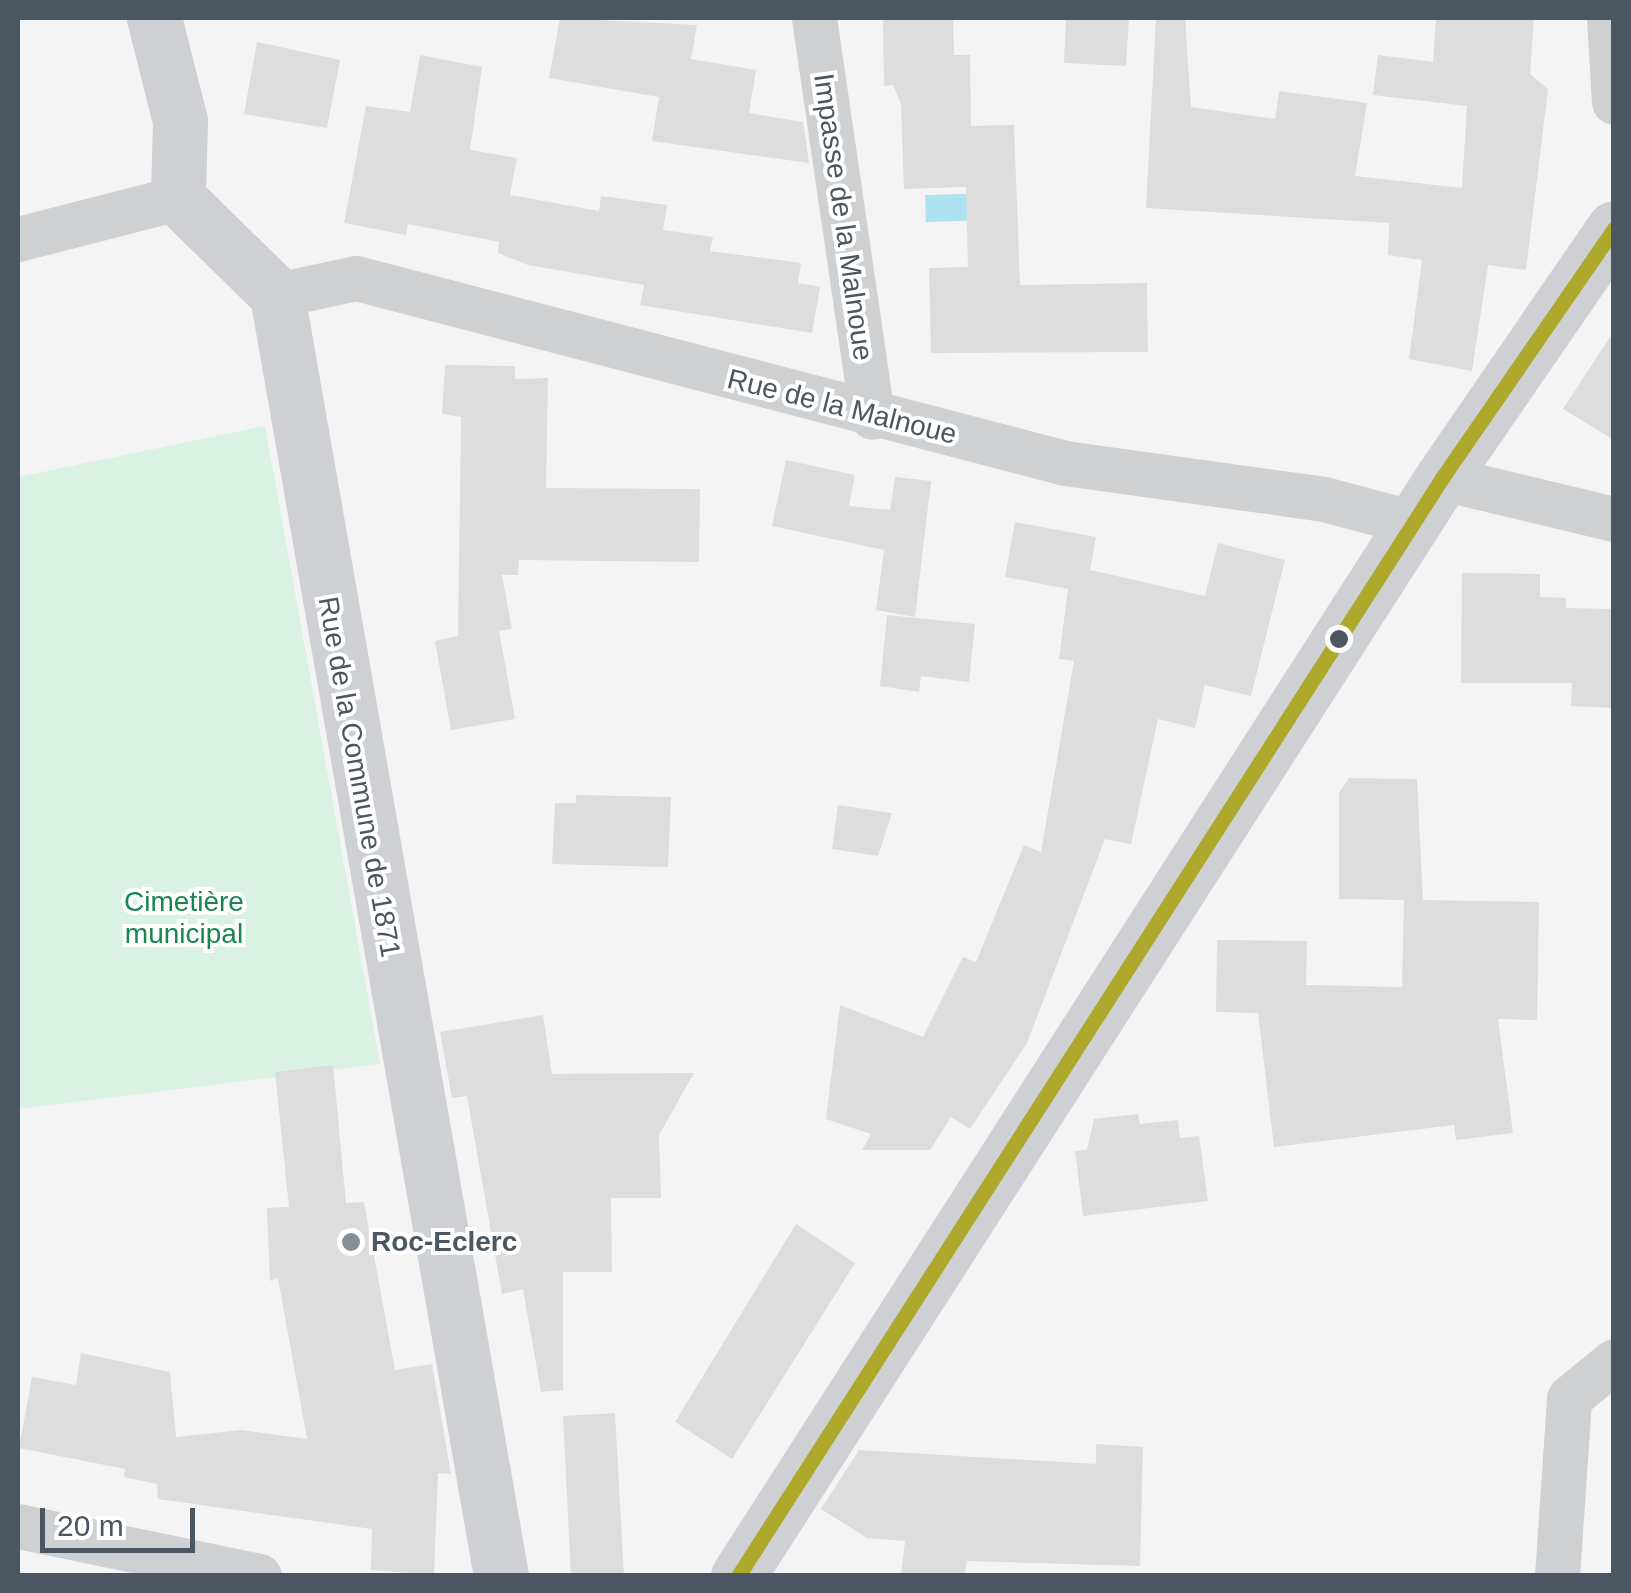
<!DOCTYPE html>
<html>
<head>
<meta charset="utf-8">
<style>
  body { margin:0 }
  #map { position:relative; width:1631px; height:1593px; overflow:hidden; background:#f4f4f4; font-family:Helvetica,sans-serif }
  div>[style] { position:absolute }
  [style*='--x'] { left:calc(var(--x)*1px); top:calc(var(--y)*1px); width:calc(var(--w)*1px); rotate:calc(var(--a)*1deg) }
  .green>* { inset:0; background:#d9f2e3 }
  .water>* { inset:0; background:#aee2f0 }
  .building>* { inset:0; background:#ddddde }
  .street>* { height:45px; margin:-22.5px; padding:0 22.5px; transform-origin:22.5px; border-radius:22.5px; background:#ced0d2 }
  .secondary>* { height:55px; margin:-27.5px; padding:0 27.5px; transform-origin:27.5px; border-radius:27.5px; background:#ced0d4 }
  .bus-1>* { height:15px; margin:-7.5px; padding:0 7.5px; transform-origin:7.5px; border-radius:7.5px; background:#aea92c }
  .dots>* { width:28px; height:28px; translate:-50% -50%; box-sizing:border-box; border:5px solid #fff; border-radius:50% }
  span { translate:-50% -50%; white-space:nowrap; text-align:center; line-height:1.15; -webkit-text-stroke:8px #fff; paint-order:stroke }
  .street-label { font-size:28px; color:#4a5661 }
  .park-label { font-size:28px; color:#17864f }
  .poi-label { font-size:28px; color:#4a5661; font-weight:700 }
  .left { translate:0 -50%; text-align:left }
  .frame { position:absolute; inset:0; border:20px solid #4a5661; pointer-events:none }
  .scale { position:absolute; left:40px; top:1508px; width:155px; height:45px; box-sizing:border-box; border:5px solid #4a5661; border-top:0; padding-left:12px; font-size:30px; line-height:35px; white-space:nowrap; color:#4a5661; -webkit-text-stroke:8px #fff; paint-order:stroke }
</style>
</head>
<body>
<div id="map">
  <div class="green">
    <div style="clip-path:polygon(265px 426px,380px 1064px,18px 1109px,18px 477px)"></div>
  </div>
  <div class="water">
    <div style="clip-path:polygon(995px 193px,995px 220px,926px 222px,925px 195px)"></div>
  </div>
  <div class="building">
    <div style="clip-path:polygon(560px 18px,697px 25px,691px 59px,756px 70px,749px 113px,803px 122px,809px 163px,652px 141px,659px 97px,549px 78px)"></div>
    <div style="clip-path:polygon(883px 18px,953px 18px,954px 55px,970px 55px,971px 126px,1014px 125px,1020px 285px,1147px 283px,1148px 352px,931px 353px,929px 268px,968px 267px,966px 187px,904px 189px,901px 104px,893px 85px,884px 86px)"></div>
    <div style="clip-path:polygon(1066px 18px,1129px 18px,1126px 66px,1064px 63px)"></div>
    <div style="clip-path:polygon(1156px 18px,1185px 18px,1191px 107px,1275px 119px,1279px 91px,1367px 103px,1355px 176px,1462px 188px,1467px 106px,1373px 95px,1378px 55px,1433px 62px,1436px 18px,1534px 18px,1530px 74px,1548px 89px,1526px 270px,1488px 265px,1472px 371px,1409px 359px,1422px 260px,1388px 255px,1389px 223px,1146px 208px)"></div>
    <div style="clip-path:polygon(257px 42px,340px 60px,327px 128px,244px 114px)"></div>
    <div style="clip-path:polygon(420px 55px,482px 67px,470px 150px,517px 158px,510px 195px,599px 211px,601px 196px,667px 205px,663px 230px,713px 237px,710px 251px,801px 263px,798px 283px,820px 287px,812px 333px,640px 305px,644px 285px,528px 265px,498px 253px,499px 242px,408px 224px,406px 235px,344px 223px,366px 106px,410px 112px)"></div>
    <div style="clip-path:polygon(1614px 331px,1614px 440px,1563px 409px)"></div>
    <div style="clip-path:polygon(445px 365px,515px 366px,515px 379px,548px 378px,546px 488px,700px 489px,699px 562px,519px 560px,518px 575px,502px 575px,512px 629px,499px 631px,515px 719px,451px 730px,435px 641px,458px 636px,461px 417px,442px 414px)"></div>
    <div style="clip-path:polygon(786px 460px,855px 475px,849px 506px,890px 510px,895px 477px,931px 481px,915px 617px,876px 610px,884px 550px,772px 526px)"></div>
    <div style="clip-path:polygon(1015px 522px,1096px 537px,1090px 570px,1205px 596px,1218px 543px,1285px 560px,1251px 696px,1205px 685px,1195px 728px,1158px 719px,1131px 844px,1105px 839px,1027px 1043px,970px 1129px,951px 1117px,930px 1150px,862px 1150px,871px 1134px,826px 1119px,840px 1005px,923px 1037px,963px 957px,976px 962px,1024px 845px,1041px 852px,1074px 661px,1059px 659px,1068px 589px,1005px 577px)"></div>
    <div style="clip-path:polygon(1462px 573px,1540px 574px,1540px 597px,1566px 598px,1566px 608px,1614px 609px,1614px 708px,1571px 706px,1572px 683px,1461px 683px)"></div>
    <div style="clip-path:polygon(887px 615px,975px 624px,969px 682px,921px 676px,919px 692px,880px 686px)"></div>
    <div style="clip-path:polygon(1349px 778px,1417px 779px,1423px 900px,1539px 902px,1537px 1020px,1498px 1019px,1513px 1133px,1456px 1140px,1454px 1125px,1274px 1147px,1258px 1013px,1216px 1012px,1217px 940px,1307px 941px,1306px 985px,1402px 987px,1404px 900px,1339px 899px,1339px 793px)"></div>
    <div style="clip-path:polygon(576px 795px,671px 797px,668px 867px,552px 864px,555px 803px,576px 803px)"></div>
    <div style="clip-path:polygon(838px 805px,892px 813px,878px 856px,832px 849px)"></div>
    <div style="clip-path:polygon(543px 1015px,552px 1074px,694px 1073px,659px 1135px,661px 1198px,611px 1198px,612px 1272px,563px 1272px,563px 1390px,541px 1392px,523px 1289px,502px 1294px,467px 1096px,452px 1098px,440px 1032px)"></div>
    <div style="clip-path:polygon(333px 1065px,346px 1203px,364px 1202px,395px 1370px,432px 1364px,451px 1474px,438px 1473px,434px 1575px,371px 1570px,372px 1529px,158px 1499px,157px 1484px,124px 1477px,125px 1469px,19px 1448px,32px 1377px,76px 1385px,81px 1353px,170px 1372px,176px 1437px,241px 1430px,307px 1439px,278px 1278px,270px 1281px,267px 1208px,289px 1207px,275px 1072px)"></div>
    <div style="clip-path:polygon(1138px 1114px,1140px 1124px,1178px 1120px,1180px 1138px,1199px 1136px,1208px 1201px,1083px 1216px,1075px 1151px,1087px 1150px,1094px 1119px)"></div>
    <div style="clip-path:polygon(796px 1224px,855px 1263px,732px 1459px,675px 1422px)"></div>
    <div style="clip-path:polygon(615px 1413px,624px 1576px,571px 1576px,563px 1416px)"></div>
    <div style="clip-path:polygon(1096px 1444px,1143px 1447px,1140px 1566px,967px 1561px,964px 1576px,901px 1576px,905px 1541px,867px 1538px,821px 1509px,859px 1450px,1096px 1464px)"></div>
  </div>
  <div class="street">
    <div style="--x:814;--y:18;--w:403;--a:81.7"></div>
    <div style="--x:1609;--y:18;--w:84;--a:86.6"></div>
    <div style="--x:18;--y:239;--w:165;--a:-14.4"></div>
    <div style="--x:277;--y:295;--w:81;--a:-12.1"></div>
    <div style="--x:356;--y:278;--w:733;--a:14.62"></div>
    <div style="--x:1065;--y:463;--w:261;--a:7.9"></div>
    <div style="--x:1324;--y:499;--w:93;--a:14.9"></div>
    <div style="--x:1442;--y:478;--w:177;--a:13.4"></div>
    <div style="--x:18;--y:1526;--w:246;--a:11.7"></div>
    <div style="--x:1557;--y:1576;--w:178;--a:-86.1"></div>
    <div style="--x:1569;--y:1398;--w:58;--a:-39.4"></div>
  </div>
  <div class="secondary">
    <div style="--x:154;--y:18;--w:106;--a:75.8"></div>
    <div style="--x:180;--y:121;--w:77;--a:91.5"></div>
    <div style="--x:178;--y:198;--w:139;--a:44.4"></div>
    <div style="--x:277;--y:295;--w:1300;--a:80.08"></div>
    <div style="--x:738;--y:1576;--w:1304;--a:-57.33"></div>
    <div style="--x:1442;--y:478;--w:303;--a:-55.5"></div>
  </div>
  <div class="bus-1">
    <div style="--x:738;--y:1576;--w:1304;--a:-57.33"></div>
    <div style="--x:1442;--y:478;--w:303;--a:-55.4"></div>
  </div>
  <div class="dots">
    <div style="left:1339px;top:639px;background:#4a5661"></div>
    <div style="left:351px;top:1242px;background:#868d94"></div>
  </div>
  <div class="street-label">
    <span style="left:843px;top:217px;rotate:82deg">Impasse de la Malnoue</span>
    <span style="left:842px;top:407px;rotate:14deg">Rue de la Malnoue</span>
    <span style="left:359px;top:777px;rotate:80deg">Rue de la Commune de 1871</span>
  </div>
  <div class="park-label">
    <span style="left:184px;top:918px">Cimetière<br>municipal</span>
  </div>
  <div class="poi-label">
    <span class="left" style="left:371px;top:1242px">Roc-Eclerc</span>
  </div>
  <div class="frame"></div>
  <div class="scale">20 m</div>
</div>
</body>
</html>
